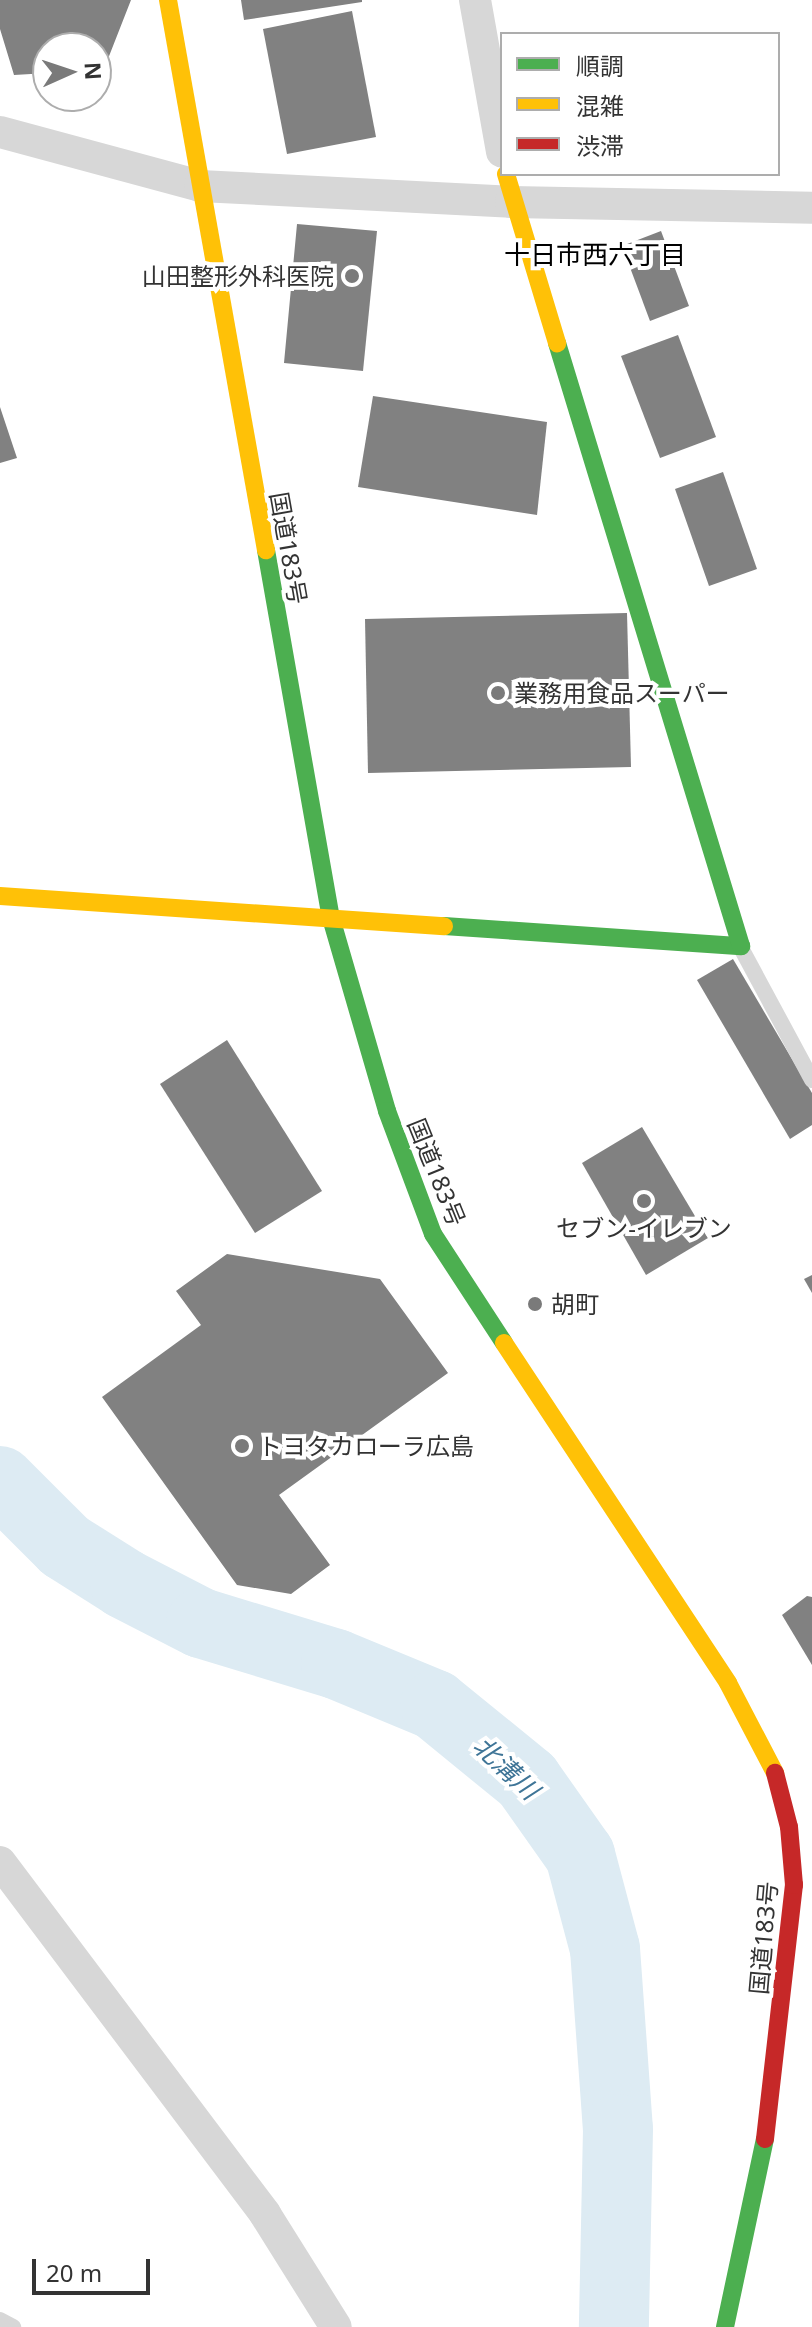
<!DOCTYPE html>
<html>
<head>
<meta charset="utf-8">
<style>
  body { margin:0 }
  #map { position:relative; width:812px; height:2327px; overflow:hidden; background:#fff; font-family:"Noto Sans","Noto Sans JP",sans-serif }
  div>[style] { position:absolute }
  [style*='--x'] { left:calc(var(--x)*1px); top:calc(var(--y)*1px); width:calc(var(--w)*1px); rotate:calc(var(--a)*1deg) }
  .river>* { height:70px; margin:-35px; padding:0 35px; transform-origin:35px; border-radius:35px; background:#ddebf3 }
  .building>* { inset:0; background:#818181 }
  .lane>* { height:16px; margin:-8px; padding:0 8px; transform-origin:8px; border-radius:8px; background:#d7d7d7 }
  .street>* { height:32px; margin:-16px; padding:0 16px; transform-origin:16px; border-radius:16px; background:#d7d7d7 }
  .fast>* { height:18px; margin:-9px; padding:0 9px; transform-origin:9px; border-radius:9px; background:#4caf50 }
  .slow>* { height:18px; margin:-9px; padding:0 9px; transform-origin:9px; border-radius:9px; background:#ffc107 }
  .jam>* { height:18px; margin:-9px; padding:0 9px; transform-origin:9px; border-radius:9px; background:#c62828 }
  .dots>* { width:22px; height:22px; translate:-50% -50%; box-sizing:border-box; border:4px solid #fff; border-radius:50% }
  span { translate:-50% -50%; white-space:nowrap; text-align:center; line-height:1.15; -webkit-text-stroke:8px #fff; paint-order:stroke }
  .poi-label { font-size:24px; color:#333 }
  .right { translate:-100% -50%; text-align:right }
  .left { translate:0 -50%; text-align:left }
  .street-label { font-size:24px; color:#333 }
  .neighbourhood-label { font-size:26px; color:#000 }
  .water-label { font-size:26px; color:#3f7597; font-style:italic }
  .legend { position:absolute; left:500px; top:32px; width:280px; height:144px; box-sizing:border-box; background:#fff; border:2px solid #adadad; margin:0; padding:10px 14px; list-style:none; font-size:24px; color:#333 }
  .legend li { display:flex; align-items:center; gap:16px; height:40px }
  .legend b { width:40px; border:2px solid #adadad }
  .north { position:absolute; left:32px; top:32px; width:80px; height:80px; box-sizing:border-box; background:#fff; border:2px solid #adadad; border-radius:50%; rotate:87deg; font-size:22px; font-weight:700; line-height:32px; text-align:center; color:#333 }
  .north::after { content:''; display:block; margin:auto; width:28px; height:36px; background:#7a7a7a; clip-path:polygon(50% 0,100% 100%,50% 72%,0 100%) }
  .scale { position:absolute; left:32px; top:2259px; width:118px; height:36px; box-sizing:border-box; border:4px solid #333; border-top:0; padding-left:10px; font-size:24px; line-height:28px; white-space:nowrap; color:#333; -webkit-text-stroke:6px #fff; paint-order:stroke }
</style>
</head>
<body>
<div id="map">
  <div class="river">
    <div style="--x:0;--y:1481;--w:92;--a:45"></div>
    <div style="--x:65;--y:1546;--w:71;--a:32.3"></div>
    <div style="--x:125;--y:1584;--w:85;--a:27.2"></div>
    <div style="--x:201;--y:1623;--w:141;--a:16.9"></div>
    <div style="--x:336;--y:1664;--w:107;--a:22.5"></div>
    <div style="--x:435;--y:1705;--w:119;--a:39.2"></div>
    <div style="--x:527;--y:1780;--w:92;--a:54.8"></div>
    <div style="--x:580;--y:1855;--w:97;--a:75.1"></div>
    <div style="--x:605;--y:1949;--w:180;--a:85.9"></div>
    <div style="--x:618;--y:2129;--w:198;--a:91.2"></div>
  </div>
  <div class="building">
    <div style="clip-path:polygon(0 0,131px 0,104px 69px,96px 69px,96px 48px,48px 48px,48px 73px,14px 75px,0 29px)"></div>
    <div style="clip-path:polygon(241px 0,362px 0,362px 2px,244px 20px)"></div>
    <div style="clip-path:polygon(352px 11px,376px 137px,287px 154px,263px 29px)"></div>
    <div style="clip-path:polygon(297px 224px,377px 231px,363px 371px,284px 363px)"></div>
    <div style="clip-path:polygon(661px 231px,689px 306px,650px 321px,622px 246px)"></div>
    <div style="clip-path:polygon(678px 335px,716px 437px,660px 458px,621px 356px)"></div>
    <div style="clip-path:polygon(373px 396px,547px 422px,537px 515px,358px 487px)"></div>
    <div style="clip-path:polygon(0 407px,17px 458px,0 463px)"></div>
    <div style="clip-path:polygon(723px 472px,757px 569px,709px 586px,675px 489px)"></div>
    <div style="clip-path:polygon(627px 613px,631px 767px,368px 773px,365px 619px)"></div>
    <div style="clip-path:polygon(733px 959px,812px 1093px,812px 1125px,790px 1139px,697px 980px)"></div>
    <div style="clip-path:polygon(227px 1040px,322px 1191px,255px 1233px,160px 1084px)"></div>
    <div style="clip-path:polygon(642px 1127px,708px 1238px,646px 1275px,582px 1163px)"></div>
    <div style="clip-path:polygon(227px 1254px,380px 1279px,448px 1373px,279px 1495px,330px 1565px,291px 1594px,237px 1585px,102px 1397px,201px 1325px,176px 1291px)"></div>
    <div style="clip-path:polygon(812px 1275px,812px 1293px,804px 1279px)"></div>
    <div style="clip-path:polygon(807px 1596px,812px 1597px,812px 1665px,782px 1615px)"></div>
  </div>
  <div class="lane">
    <div style="--x:741;--y:948;--w:150;--a:61.7"></div>
    <div style="--x:0;--y:2320;--w:15;--a:28"></div>
  </div>
  <div class="street">
    <div style="--x:475;--y:0;--w:154;--a:79.9"></div>
    <div style="--x:0;--y:132;--w:207;--a:15.1"></div>
    <div style="--x:200;--y:186;--w:311;--a:2.9"></div>
    <div style="--x:511;--y:202;--w:301;--a:1.1"></div>
    <div style="--x:0;--y:1862;--w:441;--a:53"></div>
    <div style="--x:265;--y:2214;--w:133;--a:57.9"></div>
  </div>
  <div class="fast">
    <div style="--x:266;--y:550;--w:374;--a:80"></div>
    <div style="--x:331;--y:918;--w:201;--a:73.8"></div>
    <div style="--x:387;--y:1111;--w:131;--a:69.5"></div>
    <div style="--x:433;--y:1234;--w:130;--a:56.9"></div>
    <div style="--x:444;--y:926;--w:298;--a:3.9"></div>
    <div style="--x:741;--y:946;--w:630;--a:-106.97"></div>
    <div style="--x:725;--y:2327;--w:192;--a:-78"></div>
  </div>
  <div class="slow">
    <div style="--x:168;--y:0;--w:559;--a:79.9"></div>
    <div style="--x:506;--y:174;--w:177;--a:73.2"></div>
    <div style="--x:0;--y:896;--w:445;--a:3.9"></div>
    <div style="--x:504;--y:1343;--w:407;--a:56.6"></div>
    <div style="--x:728;--y:1683;--w:102;--a:62.4"></div>
  </div>
  <div class="jam">
    <div style="--x:765;--y:2139;--w:256;--a:-83.5"></div>
    <div style="--x:794;--y:1885;--w:58;--a:-94.9"></div>
    <div style="--x:789;--y:1827;--w:56;--a:-104.5"></div>
  </div>
  <div class="dots">
    <div style="left:352px;top:276px;background:#7a7a7a"></div>
    <div style="left:498px;top:693px;background:#7a7a7a"></div>
    <div style="left:644px;top:1201px;background:#7a7a7a"></div>
    <div style="left:535px;top:1304px;background:#7a7a7a"></div>
    <div style="left:242px;top:1446px;background:#7a7a7a"></div>
  </div>
  <div class="poi-label">
    <span class="right" style="left:334px;top:276px">山田整形外科医院</span>
    <span class="left" style="left:514px;top:693px">業務用食品スーパー</span>
    <span style="left:644px;top:1228px">セブン-イレブン</span>
    <span class="left" style="left:551px;top:1304px">胡町</span>
    <span class="left" style="left:258px;top:1446px">トヨタカローラ広島</span>
  </div>
  <div class="street-label">
    <span style="left:289px;top:548px;rotate:80deg">国道183号</span>
    <span style="left:437px;top:1172px;rotate:68deg">国道183号</span>
    <span style="left:763px;top:1938px;rotate:-85deg">国道183号</span>
  </div>
  <div class="neighbourhood-label">
    <span style="left:595px;top:255px">十日市西六丁目</span>
  </div>
  <div class="water-label">
    <span style="left:506px;top:1768px;rotate:43deg">北溝川</span>
  </div>
  <ul class="legend">
  <li><b style="height:10px;background:#4caf50"></b>順調</li>
  <li><b style="height:10px;background:#ffc107"></b>混雑</li>
  <li><b style="height:10px;background:#c62828"></b>渋滞</li>
  </ul>
  <div class="north">N</div>
  <div class="scale">20 m</div>
</div>
</body>
</html>
